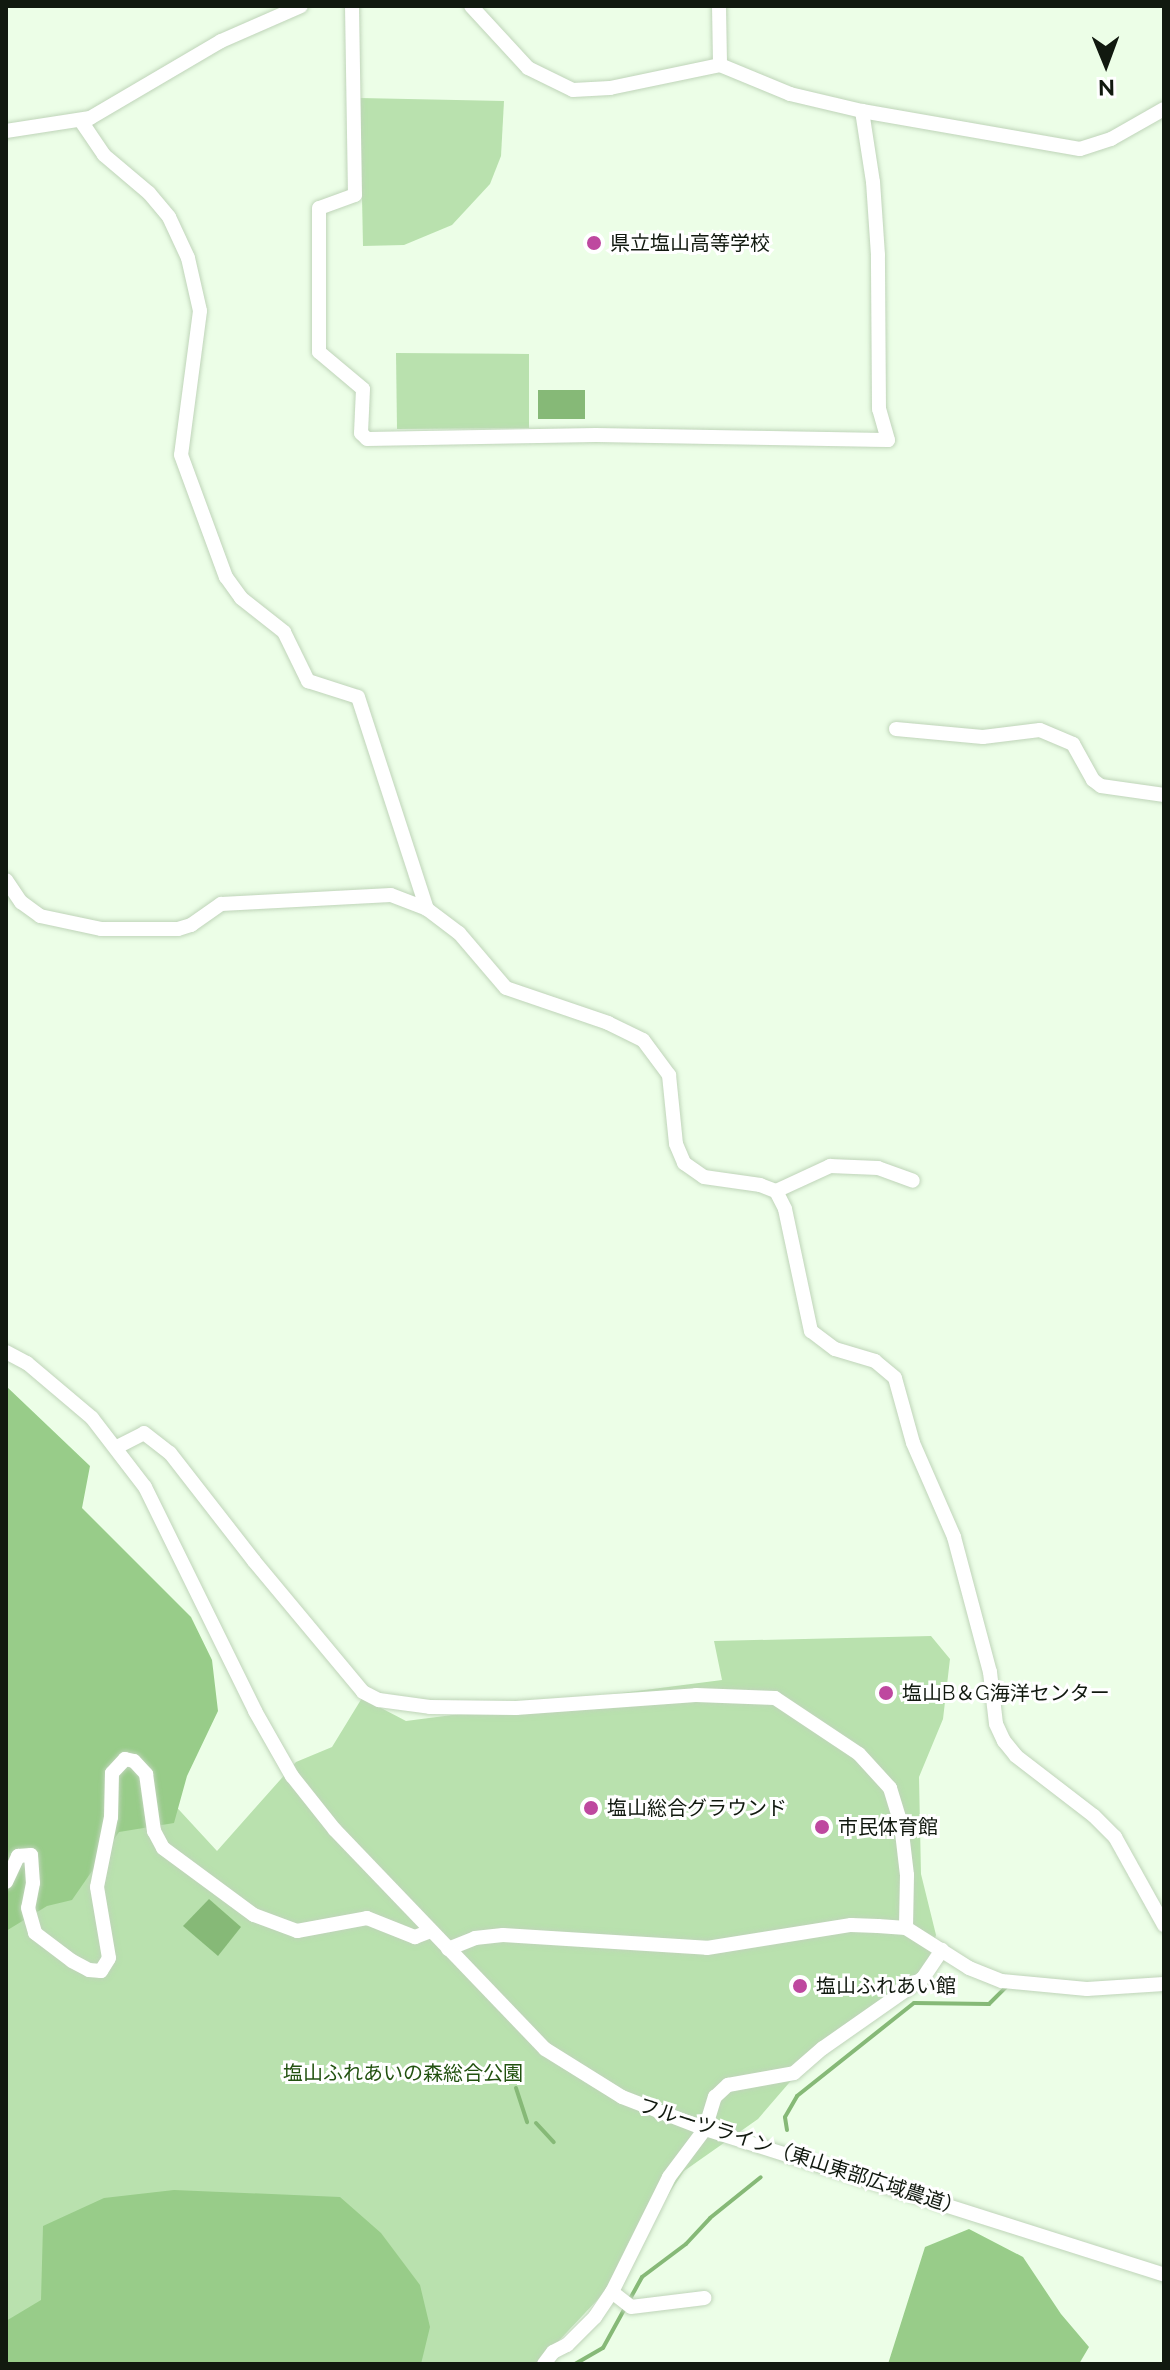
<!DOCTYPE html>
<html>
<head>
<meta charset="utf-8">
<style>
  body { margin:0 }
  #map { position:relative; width:1170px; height:2370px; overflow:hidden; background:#ecfee7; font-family:Raleway,"Noto Sans JP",sans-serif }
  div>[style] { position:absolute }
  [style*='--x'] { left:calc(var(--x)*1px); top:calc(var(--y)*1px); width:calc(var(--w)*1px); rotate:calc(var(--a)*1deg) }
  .green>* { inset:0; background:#b9e1ae }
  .forest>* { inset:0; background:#98cc89 }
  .water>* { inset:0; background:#86b977 }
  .stream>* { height:4px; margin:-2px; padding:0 2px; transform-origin:2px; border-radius:2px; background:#86b977 }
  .roads { filter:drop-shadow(0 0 2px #bfd4b9) drop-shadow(0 0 2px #bfd4b9) }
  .minor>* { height:14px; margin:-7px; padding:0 7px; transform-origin:7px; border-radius:7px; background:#fff }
  .dots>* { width:22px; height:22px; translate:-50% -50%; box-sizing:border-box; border:4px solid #fff; border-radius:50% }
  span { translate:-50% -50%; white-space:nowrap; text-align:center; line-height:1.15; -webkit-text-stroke:6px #fff; paint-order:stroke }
  .poi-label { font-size:20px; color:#11190f }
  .left { translate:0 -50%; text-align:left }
  .park-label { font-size:20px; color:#225210 }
  .street-label { font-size:20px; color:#11190f }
  .frame { position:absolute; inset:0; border:8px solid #11190f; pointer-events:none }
  .north { position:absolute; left:1066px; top:24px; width:80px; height:80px; -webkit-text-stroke:6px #fff; paint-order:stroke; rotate:179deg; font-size:22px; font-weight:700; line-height:32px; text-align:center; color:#11190f }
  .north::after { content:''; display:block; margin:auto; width:28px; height:36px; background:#11190f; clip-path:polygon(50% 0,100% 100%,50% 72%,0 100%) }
</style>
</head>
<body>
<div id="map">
  <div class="green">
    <div style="clip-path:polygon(360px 98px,504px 101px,501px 156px,490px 184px,452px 225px,404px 245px,363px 246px)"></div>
    <div style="clip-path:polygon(396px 353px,529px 354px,529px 428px,397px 429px)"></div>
    <div style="clip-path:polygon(931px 1636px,950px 1659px,943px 1719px,919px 1777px,921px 1874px,936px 1935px,923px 1977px,795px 2076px,758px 2119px,684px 2171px,602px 2295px,537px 2364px,6px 2364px,6px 1891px,146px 1774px,217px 1851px,296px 1762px,332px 1747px,362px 1698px,406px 1721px,722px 1680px,714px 1641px)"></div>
  </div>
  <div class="forest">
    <div style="clip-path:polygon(6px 1386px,90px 1466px,82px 1508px,191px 1617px,212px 1660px,218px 1711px,187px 1776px,174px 1823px,119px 1832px,72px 1900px,47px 1906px,6px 1931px)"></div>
    <div style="clip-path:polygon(174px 2190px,340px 2197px,381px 2233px,420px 2285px,430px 2327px,421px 2364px,6px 2364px,6px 2321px,41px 2300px,43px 2226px,104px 2198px)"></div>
    <div style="clip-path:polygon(969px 2229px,1023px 2257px,1061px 2314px,1089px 2347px,1079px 2364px,888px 2364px,925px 2247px)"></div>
  </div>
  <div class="water">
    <div style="clip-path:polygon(538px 390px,585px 390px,585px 419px,538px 419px)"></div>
    <div style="clip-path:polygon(209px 1899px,241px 1927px,218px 1956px,183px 1926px)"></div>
  </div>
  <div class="stream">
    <div style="--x:516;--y:2088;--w:36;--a:72"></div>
    <div style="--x:536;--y:2123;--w:26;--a:47"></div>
    <div style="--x:787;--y:2130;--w:13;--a:-99"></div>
    <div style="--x:785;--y:2117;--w:24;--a:-60"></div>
    <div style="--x:797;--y:2096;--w:149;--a:-38.5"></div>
    <div style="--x:914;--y:2003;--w:75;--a:0.8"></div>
    <div style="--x:989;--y:2004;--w:25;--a:-45"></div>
    <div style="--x:575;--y:2364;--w:32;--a:-30"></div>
    <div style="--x:603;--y:2348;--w:81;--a:-61.2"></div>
    <div style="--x:642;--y:2277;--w:55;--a:-36.9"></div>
    <div style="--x:686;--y:2244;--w:35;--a:-47"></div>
    <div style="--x:710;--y:2218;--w:65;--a:-38.8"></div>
  </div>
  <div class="roads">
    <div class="minor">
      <div style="--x:352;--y:6;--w:189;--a:89.1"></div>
      <div style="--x:355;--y:195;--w:38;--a:160"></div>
      <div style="--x:319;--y:208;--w:144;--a:90"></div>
      <div style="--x:319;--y:352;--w:57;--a:40.1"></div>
      <div style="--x:363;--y:389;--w:44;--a:92.6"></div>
      <div style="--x:361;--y:433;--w:8;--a:45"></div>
      <div style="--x:367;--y:439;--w:229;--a:-1"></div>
      <div style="--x:596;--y:435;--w:292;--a:1"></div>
      <div style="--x:888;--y:440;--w:32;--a:-106"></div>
      <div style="--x:879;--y:409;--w:154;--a:-90.4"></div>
      <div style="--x:878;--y:255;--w:73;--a:-93.9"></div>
      <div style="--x:873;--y:182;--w:72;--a:-98.8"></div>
      <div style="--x:471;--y:6;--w:84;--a:47.4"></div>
      <div style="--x:528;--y:68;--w:50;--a:26.1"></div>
      <div style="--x:573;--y:90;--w:37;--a:-3"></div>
      <div style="--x:610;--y:88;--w:112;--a:-11.8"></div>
      <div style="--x:720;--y:65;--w:76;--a:22.5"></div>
      <div style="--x:790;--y:94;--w:74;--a:13.3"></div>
      <div style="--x:862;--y:111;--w:221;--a:9.9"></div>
      <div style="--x:1080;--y:149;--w:33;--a:-18"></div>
      <div style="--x:1111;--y:139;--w:61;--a:-29.5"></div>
      <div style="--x:719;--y:6;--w:59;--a:89"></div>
      <div style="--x:81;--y:121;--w:41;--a:55.9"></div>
      <div style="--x:104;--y:155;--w:59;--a:40.2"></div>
      <div style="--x:149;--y:193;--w:31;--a:50"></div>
      <div style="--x:169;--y:217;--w:45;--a:65.1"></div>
      <div style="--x:188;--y:258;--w:54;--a:77.2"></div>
      <div style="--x:200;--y:311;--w:145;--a:97.5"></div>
      <div style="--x:181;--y:455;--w:130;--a:69.8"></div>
      <div style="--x:226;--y:577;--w:26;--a:54"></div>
      <div style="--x:241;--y:598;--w:55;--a:38.3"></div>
      <div style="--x:284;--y:632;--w:55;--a:63.9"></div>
      <div style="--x:308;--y:681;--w:52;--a:17.7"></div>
      <div style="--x:358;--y:697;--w:223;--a:72"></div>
      <div style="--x:6;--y:131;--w:85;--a:-8.8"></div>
      <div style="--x:90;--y:118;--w:152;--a:-30.4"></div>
      <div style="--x:221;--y:41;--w:87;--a:-23.6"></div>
      <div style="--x:896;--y:729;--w:87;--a:5.3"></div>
      <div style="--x:983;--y:737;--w:57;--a:-7"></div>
      <div style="--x:1040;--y:730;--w:36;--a:23"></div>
      <div style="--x:1073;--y:744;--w:41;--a:60.9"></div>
      <div style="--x:1093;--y:780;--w:10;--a:37"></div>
      <div style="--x:1101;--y:786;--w:64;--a:8.1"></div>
      <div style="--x:6;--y:880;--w:27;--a:56"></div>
      <div style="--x:21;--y:902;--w:24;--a:36"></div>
      <div style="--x:40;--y:916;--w:62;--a:12"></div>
      <div style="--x:101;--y:929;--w:77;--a:0"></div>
      <div style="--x:178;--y:929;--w:14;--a:-17"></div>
      <div style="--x:191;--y:925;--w:37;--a:-35"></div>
      <div style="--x:221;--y:904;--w:170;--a:-3"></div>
      <div style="--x:391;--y:895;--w:39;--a:21"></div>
      <div style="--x:427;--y:909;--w:40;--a:37"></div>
      <div style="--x:459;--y:933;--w:72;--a:49.5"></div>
      <div style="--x:506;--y:988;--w:108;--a:18.9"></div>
      <div style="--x:608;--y:1023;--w:39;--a:26"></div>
      <div style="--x:643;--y:1040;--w:44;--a:53.4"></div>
      <div style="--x:669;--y:1075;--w:69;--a:84.2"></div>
      <div style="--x:676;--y:1144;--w:21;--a:67"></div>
      <div style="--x:684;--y:1163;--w:24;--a:35"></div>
      <div style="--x:704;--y:1177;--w:57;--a:8.1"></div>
      <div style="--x:760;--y:1185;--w:17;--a:21"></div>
      <div style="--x:776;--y:1191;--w:20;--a:63"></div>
      <div style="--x:785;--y:1209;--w:125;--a:78"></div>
      <div style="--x:811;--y:1331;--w:30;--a:37"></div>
      <div style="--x:835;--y:1349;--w:42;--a:16.7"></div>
      <div style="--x:875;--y:1361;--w:26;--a:40"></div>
      <div style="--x:895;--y:1378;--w:67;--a:74.5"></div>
      <div style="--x:913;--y:1443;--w:103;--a:66.4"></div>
      <div style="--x:954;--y:1537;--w:140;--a:75.1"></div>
      <div style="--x:990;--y:1672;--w:52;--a:83.4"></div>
      <div style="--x:996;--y:1724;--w:19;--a:65"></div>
      <div style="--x:1004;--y:1741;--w:19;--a:51"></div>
      <div style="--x:1016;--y:1756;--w:98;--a:37.6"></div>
      <div style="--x:1094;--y:1816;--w:30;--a:45"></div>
      <div style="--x:1115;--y:1837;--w:101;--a:60.9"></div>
      <div style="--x:776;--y:1191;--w:60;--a:-24.8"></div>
      <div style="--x:830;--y:1166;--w:48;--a:2.4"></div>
      <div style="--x:878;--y:1168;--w:37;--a:20"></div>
      <div style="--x:6;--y:1352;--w:24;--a:28"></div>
      <div style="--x:27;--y:1363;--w:85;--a:40.2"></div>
      <div style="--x:92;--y:1418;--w:87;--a:52.5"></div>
      <div style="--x:145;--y:1487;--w:250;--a:63.8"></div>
      <div style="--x:255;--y:1711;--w:75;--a:60.4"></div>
      <div style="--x:292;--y:1776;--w:69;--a:51.5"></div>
      <div style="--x:335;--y:1830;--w:303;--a:46.2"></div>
      <div style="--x:545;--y:2049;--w:91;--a:31.9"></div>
      <div style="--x:622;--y:2097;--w:89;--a:21.1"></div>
      <div style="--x:705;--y:2129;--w:482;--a:17.6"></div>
      <div style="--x:117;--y:1447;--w:30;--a:-27"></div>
      <div style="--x:144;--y:1433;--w:33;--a:38"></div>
      <div style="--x:170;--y:1453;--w:137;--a:52.1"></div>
      <div style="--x:254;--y:1561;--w:170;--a:50.2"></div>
      <div style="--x:363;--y:1692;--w:18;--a:27"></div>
      <div style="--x:379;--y:1700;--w:51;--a:7.8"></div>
      <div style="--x:430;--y:1707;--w:86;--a:0.7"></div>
      <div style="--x:516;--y:1708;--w:180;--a:-4.1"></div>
      <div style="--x:696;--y:1695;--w:79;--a:2.2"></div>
      <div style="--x:775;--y:1698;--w:101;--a:33.7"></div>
      <div style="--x:859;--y:1754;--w:46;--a:47.6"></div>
      <div style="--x:890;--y:1788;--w:38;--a:73"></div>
      <div style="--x:901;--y:1824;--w:51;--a:83.3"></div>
      <div style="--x:907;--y:1875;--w:53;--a:91.1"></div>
      <div style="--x:6;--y:1882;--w:29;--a:-65"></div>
      <div style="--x:18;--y:1856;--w:13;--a:-4"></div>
      <div style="--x:31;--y:1855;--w:28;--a:86"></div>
      <div style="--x:33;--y:1883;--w:25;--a:101"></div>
      <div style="--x:28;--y:1908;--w:26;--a:74"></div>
      <div style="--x:35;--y:1933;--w:46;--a:37.1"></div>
      <div style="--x:72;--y:1961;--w:19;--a:28"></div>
      <div style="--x:89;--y:1970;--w:12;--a:5"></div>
      <div style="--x:101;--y:1971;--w:15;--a:-58"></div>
      <div style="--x:109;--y:1958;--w:72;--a:-99.6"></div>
      <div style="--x:97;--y:1887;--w:71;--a:-78.7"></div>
      <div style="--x:111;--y:1817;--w:44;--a:-88.7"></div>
      <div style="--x:112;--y:1773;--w:19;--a:-47"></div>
      <div style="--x:125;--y:1759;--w:9;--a:13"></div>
      <div style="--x:134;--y:1761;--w:18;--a:47"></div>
      <div style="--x:146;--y:1774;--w:58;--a:82"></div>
      <div style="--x:154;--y:1831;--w:19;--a:62"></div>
      <div style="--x:163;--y:1848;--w:113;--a:36.4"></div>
      <div style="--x:254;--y:1915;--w:46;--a:20.4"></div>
      <div style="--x:297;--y:1931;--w:71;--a:-10.5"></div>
      <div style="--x:367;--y:1918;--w:52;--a:21.6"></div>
      <div style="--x:415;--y:1937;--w:17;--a:-21"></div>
      <div style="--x:448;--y:1949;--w:29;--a:-22"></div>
      <div style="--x:475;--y:1938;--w:28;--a:-6"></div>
      <div style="--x:503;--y:1935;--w:204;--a:3.6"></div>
      <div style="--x:707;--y:1948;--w:146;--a:-9.1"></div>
      <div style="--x:851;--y:1925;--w:27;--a:2"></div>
      <div style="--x:878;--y:1926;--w:28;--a:4"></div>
      <div style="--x:906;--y:1928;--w:75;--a:32.4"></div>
      <div style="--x:969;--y:1968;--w:35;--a:22"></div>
      <div style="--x:1002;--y:1981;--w:85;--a:5.4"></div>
      <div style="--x:1087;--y:1989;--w:77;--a:-3.7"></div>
      <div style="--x:612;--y:2292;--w:24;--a:38"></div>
      <div style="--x:631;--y:2307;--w:74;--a:-7"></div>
      <div style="--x:544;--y:2364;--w:15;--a:-53"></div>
      <div style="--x:553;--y:2352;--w:16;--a:-27"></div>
      <div style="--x:567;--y:2345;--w:40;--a:-45"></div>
      <div style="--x:595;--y:2317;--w:30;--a:-56"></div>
      <div style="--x:612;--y:2292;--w:128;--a:-63.6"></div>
      <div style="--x:669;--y:2177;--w:60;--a:-53.1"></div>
      <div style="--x:705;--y:2129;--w:34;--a:-73"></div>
      <div style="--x:715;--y:2097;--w:18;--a:-43"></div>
      <div style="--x:728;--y:2085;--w:67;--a:-10.3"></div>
      <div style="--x:794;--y:2073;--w:38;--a:-41"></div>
      <div style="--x:823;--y:2048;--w:122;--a:-35"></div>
      <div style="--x:923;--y:1978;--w:34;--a:-56"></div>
    </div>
  </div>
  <div class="dots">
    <div style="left:594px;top:243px;background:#be489f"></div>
    <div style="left:886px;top:1693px;background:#be489f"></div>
    <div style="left:591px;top:1808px;background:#be489f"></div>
    <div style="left:822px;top:1827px;background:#be489f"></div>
    <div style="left:800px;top:1986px;background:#be489f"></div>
  </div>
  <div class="poi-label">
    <span class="left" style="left:610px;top:243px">県立塩山高等学校</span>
    <span class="left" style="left:902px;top:1693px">塩山B＆G海洋センター</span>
    <span class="left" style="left:607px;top:1808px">塩山総合グラウンド</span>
    <span class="left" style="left:838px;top:1827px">市民体育館</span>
    <span class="left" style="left:816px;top:1986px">塩山ふれあい館</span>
  </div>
  <div class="park-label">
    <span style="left:403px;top:2073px">塩山ふれあいの森総合公園</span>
  </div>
  <div class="street-label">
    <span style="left:801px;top:2157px;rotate:18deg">フルーツライン（東山東部広域農道）</span>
  </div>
  <div class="frame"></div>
  <div class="north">N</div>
</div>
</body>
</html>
